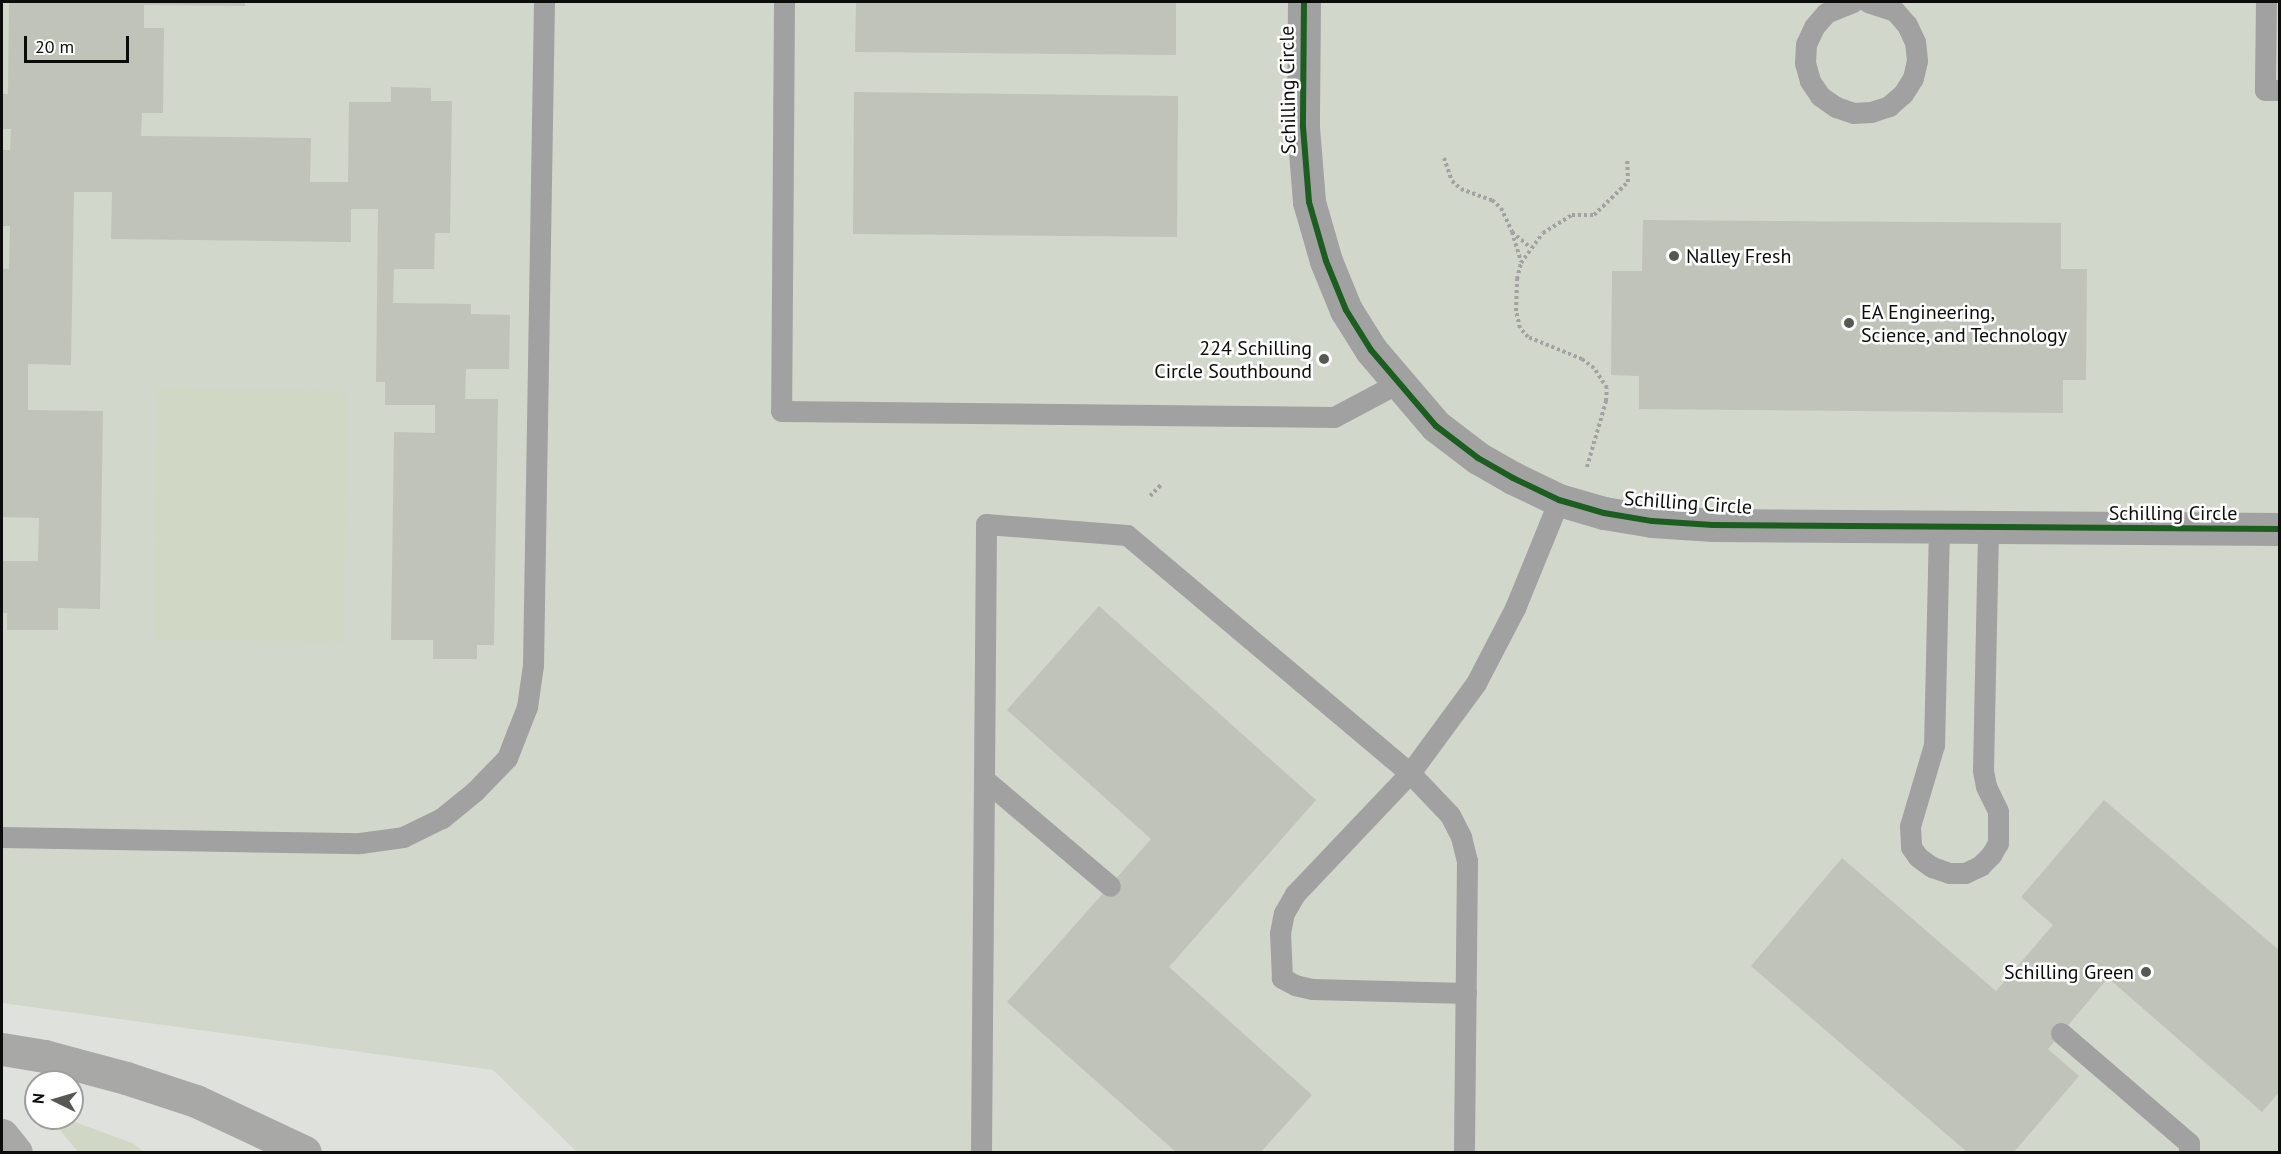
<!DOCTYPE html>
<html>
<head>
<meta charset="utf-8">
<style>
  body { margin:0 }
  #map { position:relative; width:2281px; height:1154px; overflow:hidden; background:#dfe2dc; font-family:"PT Sans",sans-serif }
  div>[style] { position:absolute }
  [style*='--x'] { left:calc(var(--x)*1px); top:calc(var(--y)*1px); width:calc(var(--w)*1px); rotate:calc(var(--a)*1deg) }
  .built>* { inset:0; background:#d2d7cb }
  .green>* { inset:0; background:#d0d8c5 }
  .building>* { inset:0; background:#bfc3b9 }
  .path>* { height:4px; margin-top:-2px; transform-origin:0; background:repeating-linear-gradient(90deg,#a1a2a1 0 3px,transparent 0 6px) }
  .lane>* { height:21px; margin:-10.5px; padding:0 10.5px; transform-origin:10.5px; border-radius:10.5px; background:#a2a1a2 }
  .street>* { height:33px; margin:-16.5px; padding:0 16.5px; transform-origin:16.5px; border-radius:16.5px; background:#a2a1a2 }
  .highway>* { height:33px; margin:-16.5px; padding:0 16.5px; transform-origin:16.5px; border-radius:16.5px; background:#a8a9a7 }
  .cycleway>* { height:6px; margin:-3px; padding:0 3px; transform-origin:3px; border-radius:3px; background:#1b5e20 }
  .dots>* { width:16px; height:16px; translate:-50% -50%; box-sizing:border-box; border:3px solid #fff; border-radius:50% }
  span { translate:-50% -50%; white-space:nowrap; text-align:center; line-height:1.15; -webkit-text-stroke:5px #fff; paint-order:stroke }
  .street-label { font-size:20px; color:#0c0d0a }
  .poi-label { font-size:20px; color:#0c0d0a }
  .left { translate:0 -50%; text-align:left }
  .right { translate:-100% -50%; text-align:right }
  .frame { position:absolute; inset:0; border:3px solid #0c0d0a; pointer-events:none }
  .north { position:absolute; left:24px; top:1070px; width:60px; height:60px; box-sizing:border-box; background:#fff; border:2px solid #9e9e9d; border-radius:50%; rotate:275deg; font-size:16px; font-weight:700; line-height:24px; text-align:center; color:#0c0d0a }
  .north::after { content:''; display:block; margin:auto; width:21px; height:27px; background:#565854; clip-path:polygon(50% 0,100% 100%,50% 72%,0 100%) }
  .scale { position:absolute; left:24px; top:36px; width:105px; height:27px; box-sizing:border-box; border:3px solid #0c0d0a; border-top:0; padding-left:8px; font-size:18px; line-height:21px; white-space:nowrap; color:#0c0d0a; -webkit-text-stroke:4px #fff; paint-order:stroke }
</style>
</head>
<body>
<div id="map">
  <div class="built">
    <div style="clip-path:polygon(2px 2px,2279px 2px,2279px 1152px,577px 1152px,493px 1070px,2px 1003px)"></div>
  </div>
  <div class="green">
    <div style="clip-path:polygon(157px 388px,347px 391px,344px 642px,154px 639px)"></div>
    <div style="clip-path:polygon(50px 1118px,64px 1118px,132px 1143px,145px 1152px,78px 1152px)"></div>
  </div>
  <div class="building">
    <div style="clip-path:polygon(9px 2px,245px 2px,245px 6px,144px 5px,144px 28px,164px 28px,163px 113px,142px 113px,141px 136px,311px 138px,310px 182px,348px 182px,349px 102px,391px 102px,391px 87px,431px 88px,431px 101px,452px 101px,450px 233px,435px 233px,434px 269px,394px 269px,393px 303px,471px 304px,471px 314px,510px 315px,509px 369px,466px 369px,465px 399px,498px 399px,494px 645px,477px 645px,477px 659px,433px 659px,433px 640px,391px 640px,394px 432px,435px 433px,435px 405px,385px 405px,385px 382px,376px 382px,378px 209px,351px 209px,351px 242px,111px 239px,112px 192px,74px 192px,71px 365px,28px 364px,28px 410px,103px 411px,100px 609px,58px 608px,58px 630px,7px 630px,7px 613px,2px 613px,2px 561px,38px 561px,39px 518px,2px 517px,2px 269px,9px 269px,10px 226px,2px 226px,2px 150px,10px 150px,11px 129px,2px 129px,2px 94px,8px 94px)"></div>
    <div style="clip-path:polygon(856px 2px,1176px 2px,1176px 55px,855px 52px)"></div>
    <div style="clip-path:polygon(854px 92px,1178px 96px,1177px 237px,853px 234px)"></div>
    <div style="clip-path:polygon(1643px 220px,2061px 223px,2061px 269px,2087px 269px,2086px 380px,2063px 380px,2063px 413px,1639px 409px,1639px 376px,1611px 375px,1612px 271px,1642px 271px)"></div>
    <div style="clip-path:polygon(1099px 606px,1316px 800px,1169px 967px,1312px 1095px,1261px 1152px,1176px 1152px,1007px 1002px,1151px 839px,1007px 710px)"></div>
    <div style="clip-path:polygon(2104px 800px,2280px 951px,2280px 1091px,2262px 1112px,2108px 978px,2048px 1049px,2079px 1076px,2014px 1152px,1967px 1152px,1751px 966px,1842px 858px,1996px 991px,2053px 925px,2021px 897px)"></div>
  </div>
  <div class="path">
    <div style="--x:1444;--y:158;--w:24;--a:71"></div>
    <div style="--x:1452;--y:181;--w:12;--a:42"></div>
    <div style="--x:1461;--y:189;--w:33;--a:20"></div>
    <div style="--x:1492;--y:200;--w:12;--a:42"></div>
    <div style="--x:1501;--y:208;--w:26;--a:65"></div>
    <div style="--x:1512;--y:232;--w:23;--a:40"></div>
    <div style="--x:1512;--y:232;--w:31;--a:73"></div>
    <div style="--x:1587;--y:467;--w:69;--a:-73.9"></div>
    <div style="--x:1606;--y:401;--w:13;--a:-86"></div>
    <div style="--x:1607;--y:388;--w:24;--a:-123"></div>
    <div style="--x:1594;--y:368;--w:15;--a:-143"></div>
    <div style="--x:1582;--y:359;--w:58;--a:-157.8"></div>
    <div style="--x:1528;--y:337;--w:12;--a:-132"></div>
    <div style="--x:1520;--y:328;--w:17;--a:-103"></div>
    <div style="--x:1516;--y:311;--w:32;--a:-88"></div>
    <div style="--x:1517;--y:279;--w:16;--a:-76"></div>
    <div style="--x:1521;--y:263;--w:37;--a:-54"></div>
    <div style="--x:1543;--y:233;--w:34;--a:-32"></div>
    <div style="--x:1572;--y:215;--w:22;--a:0"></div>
    <div style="--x:1594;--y:215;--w:47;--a:-44.1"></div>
    <div style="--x:1628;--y:182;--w:24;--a:-92"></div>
    <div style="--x:1150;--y:496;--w:18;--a:-45"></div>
  </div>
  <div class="lane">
    <div style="--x:784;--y:2;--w:409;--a:90.4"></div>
    <div style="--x:781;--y:411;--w:553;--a:0.62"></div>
    <div style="--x:1334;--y:417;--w:72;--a:-28"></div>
    <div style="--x:1853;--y:2;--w:29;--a:158"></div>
    <div style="--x:1826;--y:13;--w:18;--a:131"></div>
    <div style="--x:1814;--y:27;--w:19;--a:115"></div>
    <div style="--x:1806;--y:44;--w:19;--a:93"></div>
    <div style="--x:1805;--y:63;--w:19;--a:74"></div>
    <div style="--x:1810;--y:81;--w:18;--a:56"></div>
    <div style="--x:1820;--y:96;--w:19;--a:35"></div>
    <div style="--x:1836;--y:107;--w:18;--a:19"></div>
    <div style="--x:1853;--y:113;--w:18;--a:-3"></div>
    <div style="--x:1871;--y:112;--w:19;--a:-18"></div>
    <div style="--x:1889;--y:106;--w:18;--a:-41"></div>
    <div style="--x:1903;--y:94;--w:19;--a:-58"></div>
    <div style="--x:1913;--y:78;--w:18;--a:-77"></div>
    <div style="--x:1917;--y:60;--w:18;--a:-96"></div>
    <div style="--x:1915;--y:42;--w:19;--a:-115"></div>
    <div style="--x:1907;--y:25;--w:18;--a:-131"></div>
    <div style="--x:1895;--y:11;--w:28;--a:-162"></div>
    <div style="--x:2266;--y:2;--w:88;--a:90.7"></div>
    <div style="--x:2265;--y:90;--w:15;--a:0"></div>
    <div style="--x:1939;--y:527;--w:218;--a:91.3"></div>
    <div style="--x:1934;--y:745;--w:84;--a:106.5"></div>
    <div style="--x:1910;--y:826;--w:21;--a:87"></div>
    <div style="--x:1911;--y:847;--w:12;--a:55"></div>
    <div style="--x:1918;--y:857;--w:17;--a:36"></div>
    <div style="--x:1932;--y:867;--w:18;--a:19"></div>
    <div style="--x:1949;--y:873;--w:16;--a:0"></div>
    <div style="--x:1965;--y:873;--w:17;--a:-25"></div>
    <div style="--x:1980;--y:866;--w:16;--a:-45"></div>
    <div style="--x:1991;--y:855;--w:14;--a:-60"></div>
    <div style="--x:1998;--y:843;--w:32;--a:-90"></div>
    <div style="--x:1998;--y:811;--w:28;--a:-116"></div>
    <div style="--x:1986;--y:786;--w:16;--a:-101"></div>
    <div style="--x:1983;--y:770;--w:242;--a:-88.8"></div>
    <div style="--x:984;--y:779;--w:165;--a:40.3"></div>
    <div style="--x:2;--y:837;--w:358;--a:1"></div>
    <div style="--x:360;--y:843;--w:43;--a:-7.9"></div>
    <div style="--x:403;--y:837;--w:43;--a:-26"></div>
    <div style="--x:442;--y:818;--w:43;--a:-39.3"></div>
    <div style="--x:475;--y:791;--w:46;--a:-45.9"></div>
    <div style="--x:507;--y:758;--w:55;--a:-68.6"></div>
    <div style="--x:527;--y:707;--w:42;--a:-81.9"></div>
    <div style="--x:533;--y:665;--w:663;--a:-89.05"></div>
    <div style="--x:1466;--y:993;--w:154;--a:-178.5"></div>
    <div style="--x:1312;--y:989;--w:17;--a:-167"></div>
    <div style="--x:1295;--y:985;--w:15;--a:-152"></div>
    <div style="--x:1282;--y:978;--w:45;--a:-92.5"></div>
    <div style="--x:1280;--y:933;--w:20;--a:-79"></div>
    <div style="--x:1284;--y:913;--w:22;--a:-60"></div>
    <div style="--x:1295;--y:894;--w:167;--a:-46.5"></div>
    <div style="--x:1410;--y:773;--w:112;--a:-53.7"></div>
    <div style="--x:1476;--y:683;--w:85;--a:-62.5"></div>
    <div style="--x:1515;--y:608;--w:117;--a:-67.8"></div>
    <div style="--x:2061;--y:1033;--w:169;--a:40.7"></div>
    <div style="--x:2189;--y:1143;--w:9;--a:90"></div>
    <div style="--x:981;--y:1152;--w:628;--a:-89.54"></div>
    <div style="--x:986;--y:524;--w:141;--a:4.5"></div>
    <div style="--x:1127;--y:535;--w:370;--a:40.1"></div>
    <div style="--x:1410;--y:773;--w:58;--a:46.4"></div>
    <div style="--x:1450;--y:815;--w:25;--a:63"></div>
    <div style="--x:1461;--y:837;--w:25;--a:76"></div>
    <div style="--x:1467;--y:861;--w:291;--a:90.6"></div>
  </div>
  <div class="street">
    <div style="--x:1304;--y:2;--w:125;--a:90.5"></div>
    <div style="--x:1303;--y:127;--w:75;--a:85.4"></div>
    <div style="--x:1309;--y:202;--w:61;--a:73.9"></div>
    <div style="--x:1326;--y:261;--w:53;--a:67.8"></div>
    <div style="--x:1346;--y:310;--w:47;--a:58"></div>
    <div style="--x:1371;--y:350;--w:100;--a:49.5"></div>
    <div style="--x:1436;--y:426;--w:53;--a:37.3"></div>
    <div style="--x:1478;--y:458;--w:40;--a:29.7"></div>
    <div style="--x:1513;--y:478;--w:51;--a:25.6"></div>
    <div style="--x:1559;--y:500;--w:47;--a:16.1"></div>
    <div style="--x:1604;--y:513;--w:49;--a:9.5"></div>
    <div style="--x:1652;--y:521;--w:61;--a:3.8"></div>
    <div style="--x:1713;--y:525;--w:567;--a:0.4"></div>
  </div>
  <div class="highway">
    <div style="--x:2;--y:1049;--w:43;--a:9.5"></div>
    <div style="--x:44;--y:1056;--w:85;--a:15"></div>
    <div style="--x:126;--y:1078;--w:74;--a:18.2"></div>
    <div style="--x:196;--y:1101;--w:120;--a:25.1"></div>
    <div style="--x:2;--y:1135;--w:22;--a:51"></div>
  </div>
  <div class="cycleway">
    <div style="--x:1304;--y:2;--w:125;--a:90.5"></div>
    <div style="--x:1303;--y:127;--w:75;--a:85.4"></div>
    <div style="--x:1309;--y:202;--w:61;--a:73.9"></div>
    <div style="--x:1326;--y:261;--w:53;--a:67.8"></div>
    <div style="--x:1346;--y:310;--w:47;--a:58"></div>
    <div style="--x:1371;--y:350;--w:100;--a:49.5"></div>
    <div style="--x:1436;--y:426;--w:53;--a:37.3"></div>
    <div style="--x:1478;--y:458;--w:40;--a:29.7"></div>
    <div style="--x:1513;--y:478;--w:51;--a:25.6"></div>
    <div style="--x:1559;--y:500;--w:47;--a:16.1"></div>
    <div style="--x:1604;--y:513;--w:49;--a:9.5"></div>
    <div style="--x:1652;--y:521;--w:61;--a:3.8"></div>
    <div style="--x:1713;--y:525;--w:567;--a:0.4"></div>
  </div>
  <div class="dots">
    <div style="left:1674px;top:256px;background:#565854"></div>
    <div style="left:1849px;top:323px;background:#565854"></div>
    <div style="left:1324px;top:359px;background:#565854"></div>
    <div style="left:2146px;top:972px;background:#565854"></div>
  </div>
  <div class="street-label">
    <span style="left:1288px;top:90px;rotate:-91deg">Schilling Circle</span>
    <span style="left:1688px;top:503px;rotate:4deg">Schilling Circle</span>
    <span style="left:2173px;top:513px">Schilling Circle</span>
  </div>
  <div class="poi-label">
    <span class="left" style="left:1686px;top:256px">Nalley Fresh</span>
    <span class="left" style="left:1861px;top:324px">EA Engineering,<br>Science, and Technology</span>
    <span class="right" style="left:1312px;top:360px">224 Schilling<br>Circle Southbound</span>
    <span class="right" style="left:2134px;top:972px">Schilling Green</span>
  </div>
  <div class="frame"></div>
  <div class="north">N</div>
  <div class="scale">20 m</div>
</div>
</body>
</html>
